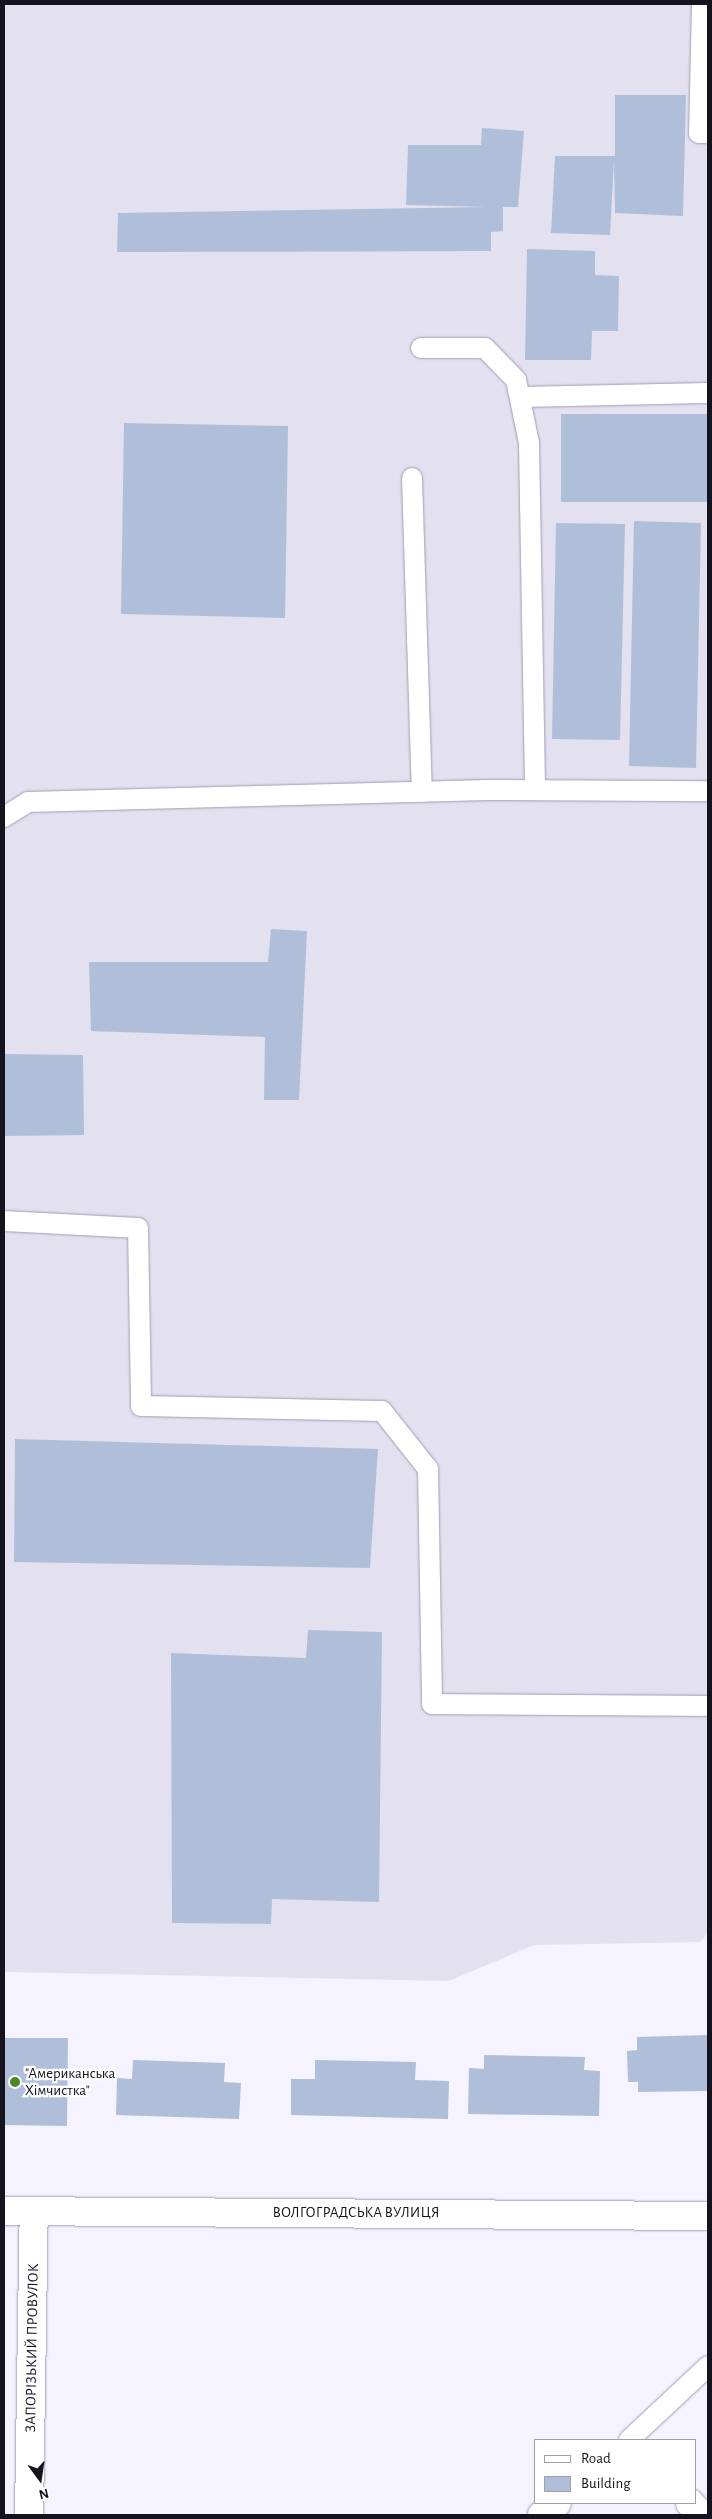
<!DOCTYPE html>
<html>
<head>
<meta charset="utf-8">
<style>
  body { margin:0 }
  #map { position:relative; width:712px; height:2519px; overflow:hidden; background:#f4f3ff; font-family:"Alegreya Sans",sans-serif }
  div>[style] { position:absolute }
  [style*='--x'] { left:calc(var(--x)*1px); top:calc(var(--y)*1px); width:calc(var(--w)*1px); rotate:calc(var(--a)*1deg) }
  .built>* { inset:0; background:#e3e1f0 }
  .building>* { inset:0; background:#afbfd9 }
  .roads { filter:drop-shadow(0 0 1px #a09bb8) drop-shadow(0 0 1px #a09bb8) }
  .service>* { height:20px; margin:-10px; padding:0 10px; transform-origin:10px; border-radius:10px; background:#fff }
  .minor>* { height:28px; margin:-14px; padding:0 14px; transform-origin:14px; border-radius:14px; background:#fff }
  .dots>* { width:14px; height:14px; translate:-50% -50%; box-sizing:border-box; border:2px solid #fff; border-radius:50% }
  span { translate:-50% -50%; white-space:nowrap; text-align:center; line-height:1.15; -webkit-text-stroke:4.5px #fff; paint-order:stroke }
  .poi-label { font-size:15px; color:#15141e }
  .left { translate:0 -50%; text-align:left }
  .street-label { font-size:15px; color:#15141e }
  .frame { position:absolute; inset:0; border:5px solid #15141e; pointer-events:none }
  .legend { position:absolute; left:534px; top:2439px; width:162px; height:65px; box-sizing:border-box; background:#fff; border:1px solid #a1a1a5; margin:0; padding:6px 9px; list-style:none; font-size:15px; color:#15141e }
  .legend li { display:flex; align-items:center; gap:10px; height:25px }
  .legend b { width:25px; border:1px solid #a1a1a5 }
  .north { position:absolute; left:15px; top:2454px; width:50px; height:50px; -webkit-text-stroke:4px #fff; paint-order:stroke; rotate:166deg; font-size:14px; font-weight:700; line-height:20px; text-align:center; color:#15141e }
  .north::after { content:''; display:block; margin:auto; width:18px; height:22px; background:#15141e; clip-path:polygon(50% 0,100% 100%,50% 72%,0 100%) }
</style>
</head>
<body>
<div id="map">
  <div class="built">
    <div style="clip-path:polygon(4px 4px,708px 4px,708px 1933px,700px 1942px,534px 1945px,449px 1981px,4px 1972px)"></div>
  </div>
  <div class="building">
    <div style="clip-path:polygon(615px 95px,686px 95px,683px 216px,615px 213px,614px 161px,610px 235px,551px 233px,555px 156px,615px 156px)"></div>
    <div style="clip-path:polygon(482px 128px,524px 131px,518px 207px,503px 207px,503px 231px,491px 232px,491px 251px,117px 252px,118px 213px,487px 207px,406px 205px,408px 145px,481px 145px)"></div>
    <div style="clip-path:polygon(527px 249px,595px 251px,595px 275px,619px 276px,618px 331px,592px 331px,591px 360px,525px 360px)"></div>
    <div style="clip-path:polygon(561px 414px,708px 414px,708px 502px,561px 502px)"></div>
    <div style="clip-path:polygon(124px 423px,288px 426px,285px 618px,121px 614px)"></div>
    <div style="clip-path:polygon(634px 521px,701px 523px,696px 768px,629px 766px)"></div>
    <div style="clip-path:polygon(556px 523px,625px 524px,620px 740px,552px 739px)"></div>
    <div style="clip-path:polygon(271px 929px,307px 931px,299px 1100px,264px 1100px,265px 1037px,91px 1031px,89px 962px,268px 962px)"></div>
    <div style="clip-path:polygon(4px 1054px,83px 1055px,84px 1135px,4px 1136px)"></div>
    <div style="clip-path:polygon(15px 1439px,378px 1449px,370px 1568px,14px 1562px)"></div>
    <div style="clip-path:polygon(308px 1630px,382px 1632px,379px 1902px,272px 1899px,271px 1924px,172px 1923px,171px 1653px,306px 1658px)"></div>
    <div style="clip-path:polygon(708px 2035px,708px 2091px,638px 2092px,638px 2082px,628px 2082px,627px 2051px,637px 2050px,637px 2037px)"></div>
    <div style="clip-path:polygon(4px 2038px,68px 2038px,67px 2126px,4px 2125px)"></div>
    <div style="clip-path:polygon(484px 2055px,585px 2057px,584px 2070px,600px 2071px,599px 2116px,468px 2114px,469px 2068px,484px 2069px)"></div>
    <div style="clip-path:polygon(133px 2060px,225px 2063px,224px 2082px,241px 2083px,239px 2119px,116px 2115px,117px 2078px,132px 2079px)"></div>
    <div style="clip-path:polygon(315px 2060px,416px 2062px,415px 2080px,449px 2081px,448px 2119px,291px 2115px,291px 2079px,315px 2079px)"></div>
  </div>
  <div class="roads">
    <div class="service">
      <div style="--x:702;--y:4;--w:129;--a:91.3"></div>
      <div style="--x:699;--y:133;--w:9;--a:0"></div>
      <div style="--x:421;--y:348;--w:64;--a:0"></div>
      <div style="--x:485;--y:348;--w:45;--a:45.9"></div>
      <div style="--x:516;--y:380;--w:64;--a:78.3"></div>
      <div style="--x:529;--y:443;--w:347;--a:89"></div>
      <div style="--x:520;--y:397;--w:188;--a:-1.2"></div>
      <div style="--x:412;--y:478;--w:314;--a:88.2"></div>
      <div style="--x:4;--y:817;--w:28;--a:-32"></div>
      <div style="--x:28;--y:802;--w:460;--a:-1.5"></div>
      <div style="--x:488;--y:790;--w:220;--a:0.3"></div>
      <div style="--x:4;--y:1221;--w:134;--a:3"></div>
      <div style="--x:138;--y:1228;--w:178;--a:89"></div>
      <div style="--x:141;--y:1406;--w:241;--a:1.2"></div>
      <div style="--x:382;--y:1411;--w:74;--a:51.6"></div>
      <div style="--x:428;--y:1469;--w:235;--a:89"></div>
      <div style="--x:432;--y:1704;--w:276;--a:0.4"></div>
      <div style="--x:629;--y:2440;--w:108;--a:-43.1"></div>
    </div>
    <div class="minor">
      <div style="--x:4;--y:2211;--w:704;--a:0.41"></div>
      <div style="--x:690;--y:2503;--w:16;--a:47"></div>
      <div style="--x:29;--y:2515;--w:304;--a:-89.1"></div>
      <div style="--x:542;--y:2515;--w:19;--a:-39"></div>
    </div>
  </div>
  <div class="dots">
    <div style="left:15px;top:2082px;background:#4d8723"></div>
  </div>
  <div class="poi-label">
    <span class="left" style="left:25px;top:2082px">"Американська<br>Хімчистка"</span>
  </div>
  <div class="street-label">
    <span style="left:356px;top:2213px">ВОЛГОГРАДСЬКА ВУЛИЦЯ</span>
    <span style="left:32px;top:2348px;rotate:-89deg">ЗАПОРІЗЬКИЙ ПРОВУЛОК</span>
  </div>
  <div class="frame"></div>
  <ul class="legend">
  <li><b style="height:6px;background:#fff"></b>Road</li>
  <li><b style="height:14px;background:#afbfd9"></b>Building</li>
  </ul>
  <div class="north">N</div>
</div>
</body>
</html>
